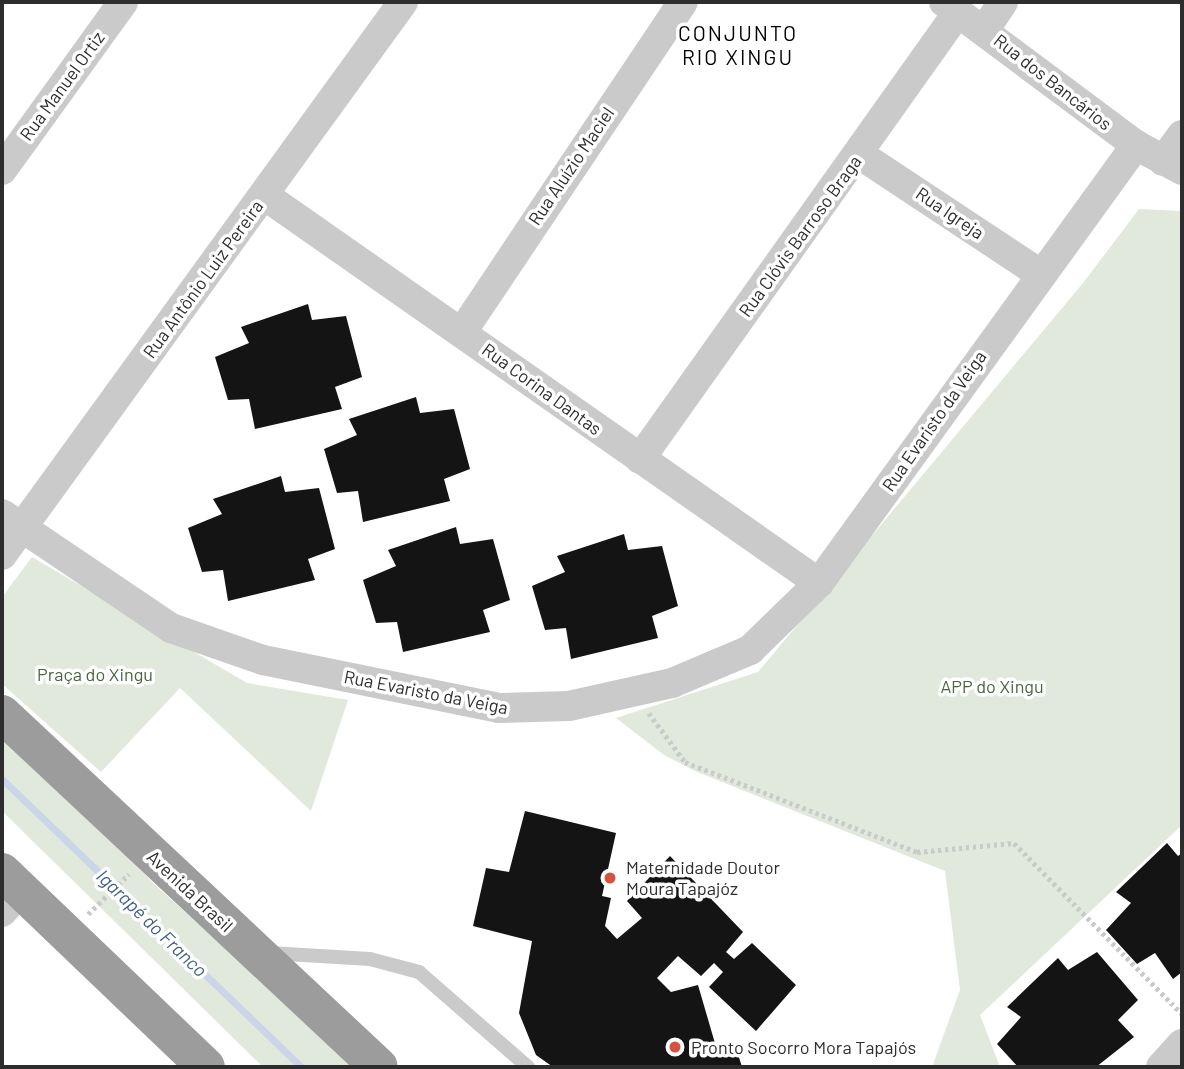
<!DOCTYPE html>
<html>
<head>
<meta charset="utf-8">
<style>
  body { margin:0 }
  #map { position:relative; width:1184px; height:1069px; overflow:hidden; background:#fff; font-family:Barlow,sans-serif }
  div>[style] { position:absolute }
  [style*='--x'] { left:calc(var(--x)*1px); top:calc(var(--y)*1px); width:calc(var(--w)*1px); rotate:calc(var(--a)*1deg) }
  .green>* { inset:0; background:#e0e9dc }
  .stream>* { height:7px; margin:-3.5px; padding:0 3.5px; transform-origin:3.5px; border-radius:3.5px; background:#cad6e7 }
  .building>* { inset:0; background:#141414 }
  .path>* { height:4.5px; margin-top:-2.25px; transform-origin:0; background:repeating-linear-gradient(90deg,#cacaca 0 3.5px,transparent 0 7px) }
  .service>* { height:14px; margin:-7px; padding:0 7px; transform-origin:7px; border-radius:7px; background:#cacaca }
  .minor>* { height:30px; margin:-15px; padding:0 15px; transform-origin:15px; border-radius:15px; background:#cacaca }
  .trunk>* { height:38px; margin:-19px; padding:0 19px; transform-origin:19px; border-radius:19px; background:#9c9c9c }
  .dots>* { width:19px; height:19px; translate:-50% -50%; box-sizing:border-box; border:4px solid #fff; border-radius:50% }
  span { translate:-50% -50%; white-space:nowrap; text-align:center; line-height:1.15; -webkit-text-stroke:7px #fff; paint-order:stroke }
  .street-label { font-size:18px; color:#2d2d2d }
  .park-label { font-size:18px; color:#49643f }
  .poi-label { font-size:18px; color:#2d2d2d }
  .left { translate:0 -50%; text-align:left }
  .water-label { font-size:19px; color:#435f87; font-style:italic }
  .quarter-label { font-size:21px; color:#000; letter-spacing:2px }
  .frame { position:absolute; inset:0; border:4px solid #2d2d2d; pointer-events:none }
</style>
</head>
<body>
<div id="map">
  <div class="green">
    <div style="clip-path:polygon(1139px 209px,1182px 211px,1182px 825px,980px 1015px,1000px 1067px,932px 1067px,960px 990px,945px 871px,697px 772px,664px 755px,616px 718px,758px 672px,1083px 283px)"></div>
    <div style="clip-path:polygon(32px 557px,247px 683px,348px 700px,311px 811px,180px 688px,101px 772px,2px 684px,2px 597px)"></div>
    <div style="clip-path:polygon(2px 729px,154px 884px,357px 1067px,263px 1067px,2px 811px)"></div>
  </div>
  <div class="stream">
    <div style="--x:2;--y:779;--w:415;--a:43.9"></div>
  </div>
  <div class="building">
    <div style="clip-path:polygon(308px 304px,312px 320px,346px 316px,362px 377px,335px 387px,342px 409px,255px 429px,249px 399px,228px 400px,215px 357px,249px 343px,241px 327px)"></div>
    <div style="clip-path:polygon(416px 397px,420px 413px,454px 409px,470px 469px,444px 479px,450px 501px,363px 522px,358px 491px,337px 493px,324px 449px,357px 435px,349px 419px)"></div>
    <div style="clip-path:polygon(281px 476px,285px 492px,319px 488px,335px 549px,308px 559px,315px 580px,228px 601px,223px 570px,202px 572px,188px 528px,222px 514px,213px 499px)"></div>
    <div style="clip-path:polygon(456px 527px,460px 544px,493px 539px,510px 600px,483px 610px,490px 632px,403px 652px,397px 622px,376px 623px,363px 580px,396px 566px,388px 550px)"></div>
    <div style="clip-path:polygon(624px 534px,628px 550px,662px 546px,678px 606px,652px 616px,658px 638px,571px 659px,566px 628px,545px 630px,532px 586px,565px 572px,557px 556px)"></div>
    <div style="clip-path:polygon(525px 811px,616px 833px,602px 896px,611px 898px,605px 926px,617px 939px,642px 918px,627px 901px,670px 856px,743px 932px,726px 952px,734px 959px,752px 943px,796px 985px,756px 1031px,709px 987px,723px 972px,714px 963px,701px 976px,678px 956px,657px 978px,671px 992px,698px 985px,719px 1057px,737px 1051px,742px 1067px,553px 1067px,536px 1055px,519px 1013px,532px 941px,473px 926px,486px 868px,509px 872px)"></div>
    <div style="clip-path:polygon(1167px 843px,1178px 856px,1182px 853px,1182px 972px,1173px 979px,1155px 953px,1137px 964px,1106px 930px,1131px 903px,1116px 892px)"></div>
    <div style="clip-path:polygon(1097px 952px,1138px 1000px,1118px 1020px,1134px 1037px,1096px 1067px,1018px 1067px,997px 1044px,1021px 1017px,1007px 1007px,1058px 958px,1068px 970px)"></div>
  </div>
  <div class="path">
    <div style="--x:649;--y:713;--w:61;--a:53.7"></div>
    <div style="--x:685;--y:762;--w:249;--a:21.2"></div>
    <div style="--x:917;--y:852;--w:97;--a:-5.3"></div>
    <div style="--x:1014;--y:843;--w:240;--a:45.5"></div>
    <div style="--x:88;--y:914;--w:57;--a:-44.3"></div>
  </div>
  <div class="service">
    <div style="--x:270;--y:953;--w:100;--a:3.4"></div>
    <div style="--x:370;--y:959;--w:51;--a:14.9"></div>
    <div style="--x:419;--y:972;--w:145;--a:41.1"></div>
  </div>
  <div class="minor">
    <div style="--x:944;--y:2;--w:239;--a:36.7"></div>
    <div style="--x:1136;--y:145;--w:52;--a:28.5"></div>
    <div style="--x:985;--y:29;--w:32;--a:-56"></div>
    <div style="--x:859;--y:154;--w:216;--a:33.5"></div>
    <div style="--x:1163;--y:161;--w:32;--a:-54"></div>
    <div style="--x:2;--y:170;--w:207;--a:-54.2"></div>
    <div style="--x:264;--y:195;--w:677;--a:34.96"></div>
    <div style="--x:462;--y:332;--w:397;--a:-56.2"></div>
    <div style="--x:640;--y:459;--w:549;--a:-54.57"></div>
    <div style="--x:2;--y:514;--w:204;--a:34"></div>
    <div style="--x:171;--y:628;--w:97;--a:19.2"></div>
    <div style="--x:263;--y:660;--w:241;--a:11.5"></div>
    <div style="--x:499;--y:708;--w:70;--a:-1.6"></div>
    <div style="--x:569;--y:706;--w:106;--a:-12.6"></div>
    <div style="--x:672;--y:683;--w:85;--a:-22.9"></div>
    <div style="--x:750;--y:650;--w:96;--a:-44.2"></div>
    <div style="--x:819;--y:583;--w:541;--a:-54.11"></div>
    <div style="--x:2;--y:555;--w:683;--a:-54.05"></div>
    <div style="--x:2;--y:912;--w:28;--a:-48"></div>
    <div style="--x:1161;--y:1067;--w:31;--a:-48"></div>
  </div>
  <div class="trunk">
    <div style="--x:2;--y:714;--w:516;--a:43.12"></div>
    <div style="--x:2;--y:872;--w:282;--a:43.7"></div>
  </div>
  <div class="dots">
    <div style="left:610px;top:878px;background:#d35340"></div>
    <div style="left:675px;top:1047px;background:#d35340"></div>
  </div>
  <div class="street-label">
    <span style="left:1053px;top:82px;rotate:38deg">Rua dos Bancários</span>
    <span style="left:62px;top:86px;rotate:-54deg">Rua Manuel Ortiz</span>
    <span style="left:571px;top:166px;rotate:-56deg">Rua Aluízio Maciel</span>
    <span style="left:950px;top:213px;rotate:34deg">Rua Igreja</span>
    <span style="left:800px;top:236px;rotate:-54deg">Rua Clóvis Barroso Braga</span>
    <span style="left:203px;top:279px;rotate:-54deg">Rua Antônio Luiz Pereira</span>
    <span style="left:542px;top:389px;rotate:36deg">Rua Corina Dantas</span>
    <span style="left:934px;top:421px;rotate:-55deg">Rua Evaristo da Veiga</span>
    <span style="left:426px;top:692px;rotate:11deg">Rua Evaristo da Veiga</span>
    <span style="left:190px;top:891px;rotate:43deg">Avenida Brasil</span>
  </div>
  <div class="park-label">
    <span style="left:95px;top:674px">Praça do Xingu</span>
    <span style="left:992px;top:686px">APP do Xingu</span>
  </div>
  <div class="poi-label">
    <span class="left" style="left:626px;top:878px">Maternidade Doutor<br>Moura Tapajóz</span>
    <span class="left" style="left:691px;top:1047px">Pronto Socorro Mora Tapajós</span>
  </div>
  <div class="water-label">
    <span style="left:152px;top:923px;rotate:44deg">Igarapé do Franco</span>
  </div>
  <div class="quarter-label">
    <span style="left:738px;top:45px">CONJUNTO<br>RIO XINGU</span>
  </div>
  <div class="frame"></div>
</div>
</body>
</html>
